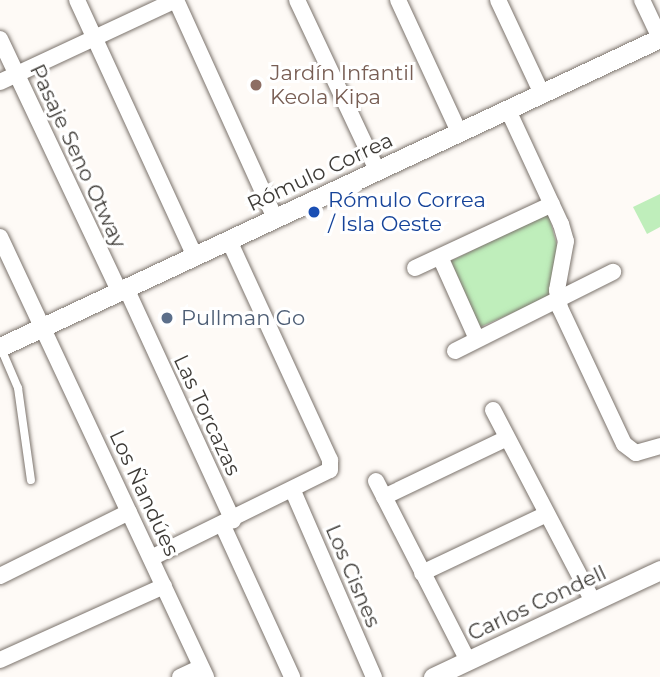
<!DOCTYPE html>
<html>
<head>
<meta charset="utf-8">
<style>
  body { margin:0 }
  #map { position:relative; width:660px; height:677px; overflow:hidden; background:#fefaf6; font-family:Montserrat,sans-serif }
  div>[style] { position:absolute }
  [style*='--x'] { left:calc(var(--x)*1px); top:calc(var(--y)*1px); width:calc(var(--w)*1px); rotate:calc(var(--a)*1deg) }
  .green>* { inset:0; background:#bfeebb }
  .roads { filter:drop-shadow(0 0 2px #7b736c) drop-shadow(0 0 2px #7b736c) }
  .service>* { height:8px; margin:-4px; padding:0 4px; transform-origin:4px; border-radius:4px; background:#fff }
  .minor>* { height:16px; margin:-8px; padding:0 8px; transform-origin:8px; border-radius:8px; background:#fff }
  .tertiary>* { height:19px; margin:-9.5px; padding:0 9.5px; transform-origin:9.5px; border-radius:9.5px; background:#fff }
  .dots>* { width:19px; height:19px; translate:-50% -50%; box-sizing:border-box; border:4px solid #fff; border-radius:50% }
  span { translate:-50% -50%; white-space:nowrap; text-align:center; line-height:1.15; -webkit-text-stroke:6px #fff; paint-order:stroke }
  .education-label { font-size:21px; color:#785e54 }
  .left { translate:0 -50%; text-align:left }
  .street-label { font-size:21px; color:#3e3b37 }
  .transit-label { font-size:21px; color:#164399 }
  .service-label { font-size:21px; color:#4e5e75 }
</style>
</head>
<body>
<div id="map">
  <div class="green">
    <div style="clip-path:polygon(660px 194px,660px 227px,647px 234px,633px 207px)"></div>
    <div style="clip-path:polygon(548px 213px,558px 249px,549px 297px,480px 327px,451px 261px)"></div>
  </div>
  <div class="roads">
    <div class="service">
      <div style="--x:0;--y:346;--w:46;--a:66.8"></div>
      <div style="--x:18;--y:388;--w:93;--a:82"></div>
    </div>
    <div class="minor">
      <div style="--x:77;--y:0;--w:282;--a:65.3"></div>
      <div style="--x:176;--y:0;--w:239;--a:65.6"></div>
      <div style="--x:297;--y:0;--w:188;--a:64.8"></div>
      <div style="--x:398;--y:0;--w:145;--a:65.2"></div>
      <div style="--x:498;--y:0;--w:104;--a:64.9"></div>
      <div style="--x:642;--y:0;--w:42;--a:64.7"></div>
      <div style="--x:0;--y:39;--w:279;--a:64.7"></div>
      <div style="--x:0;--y:82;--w:194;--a:-25"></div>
      <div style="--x:508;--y:110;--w:126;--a:65.1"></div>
      <div style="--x:561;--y:224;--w:18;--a:74"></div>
      <div style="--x:566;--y:241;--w:50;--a:100.4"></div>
      <div style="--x:557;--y:290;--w:18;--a:81"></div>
      <div style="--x:560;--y:308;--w:150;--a:64.8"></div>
      <div style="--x:624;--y:444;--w:15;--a:37"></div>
      <div style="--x:636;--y:453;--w:25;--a:-16"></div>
      <div style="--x:0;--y:237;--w:486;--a:64.9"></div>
      <div style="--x:441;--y:259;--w:88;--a:65.8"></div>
      <div style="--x:415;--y:268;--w:151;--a:-25"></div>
      <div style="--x:126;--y:288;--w:256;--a:65.3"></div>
      <div style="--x:455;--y:351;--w:177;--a:-26.6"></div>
      <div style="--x:493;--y:410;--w:216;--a:62.4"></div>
      <div style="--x:376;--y:481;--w:202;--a:62.9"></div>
      <div style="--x:293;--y:491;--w:203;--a:66.5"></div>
      <div style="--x:384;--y:497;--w:136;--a:-25.6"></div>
      <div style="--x:223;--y:526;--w:166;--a:65.4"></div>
      <div style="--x:151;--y:558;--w:199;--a:-26.2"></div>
      <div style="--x:330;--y:470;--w:10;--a:-90"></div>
      <div style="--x:330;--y:460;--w:242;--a:-114.7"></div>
      <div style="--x:422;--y:573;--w:138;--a:-25.3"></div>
      <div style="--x:0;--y:576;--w:144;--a:-26.4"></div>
      <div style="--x:0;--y:660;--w:180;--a:-24.3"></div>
      <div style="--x:180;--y:677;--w:23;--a:-25"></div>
    </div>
    <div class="tertiary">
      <div style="--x:0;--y:347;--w:729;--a:-25.09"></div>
      <div style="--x:433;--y:677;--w:251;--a:-25.2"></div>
    </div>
  </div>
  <div class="dots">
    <div style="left:256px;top:85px;background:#8d6e63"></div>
    <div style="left:314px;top:212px;background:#1a4fb4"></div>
    <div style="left:167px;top:318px;background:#5c6f8a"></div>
  </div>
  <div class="education-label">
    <span class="left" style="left:270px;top:85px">Jardín Infantil<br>Keola Kipa</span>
  </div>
  <div class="street-label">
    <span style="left:78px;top:156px;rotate:65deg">Pasaje Seno Otway</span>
    <span style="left:320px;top:172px;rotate:-25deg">Rómulo Correa</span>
    <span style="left:207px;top:415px;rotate:65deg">Las Torcazas</span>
    <span style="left:144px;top:493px;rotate:65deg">Los Ñandúes</span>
    <span style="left:353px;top:576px;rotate:67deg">Los Cisnes</span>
    <span style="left:537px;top:603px;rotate:-25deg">Carlos Condell</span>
  </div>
  <div class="transit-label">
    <span class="left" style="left:328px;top:212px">Rómulo Correa<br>/ Isla Oeste</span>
  </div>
  <div class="service-label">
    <span class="left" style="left:181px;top:318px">Pullman Go</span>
  </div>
</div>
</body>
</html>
